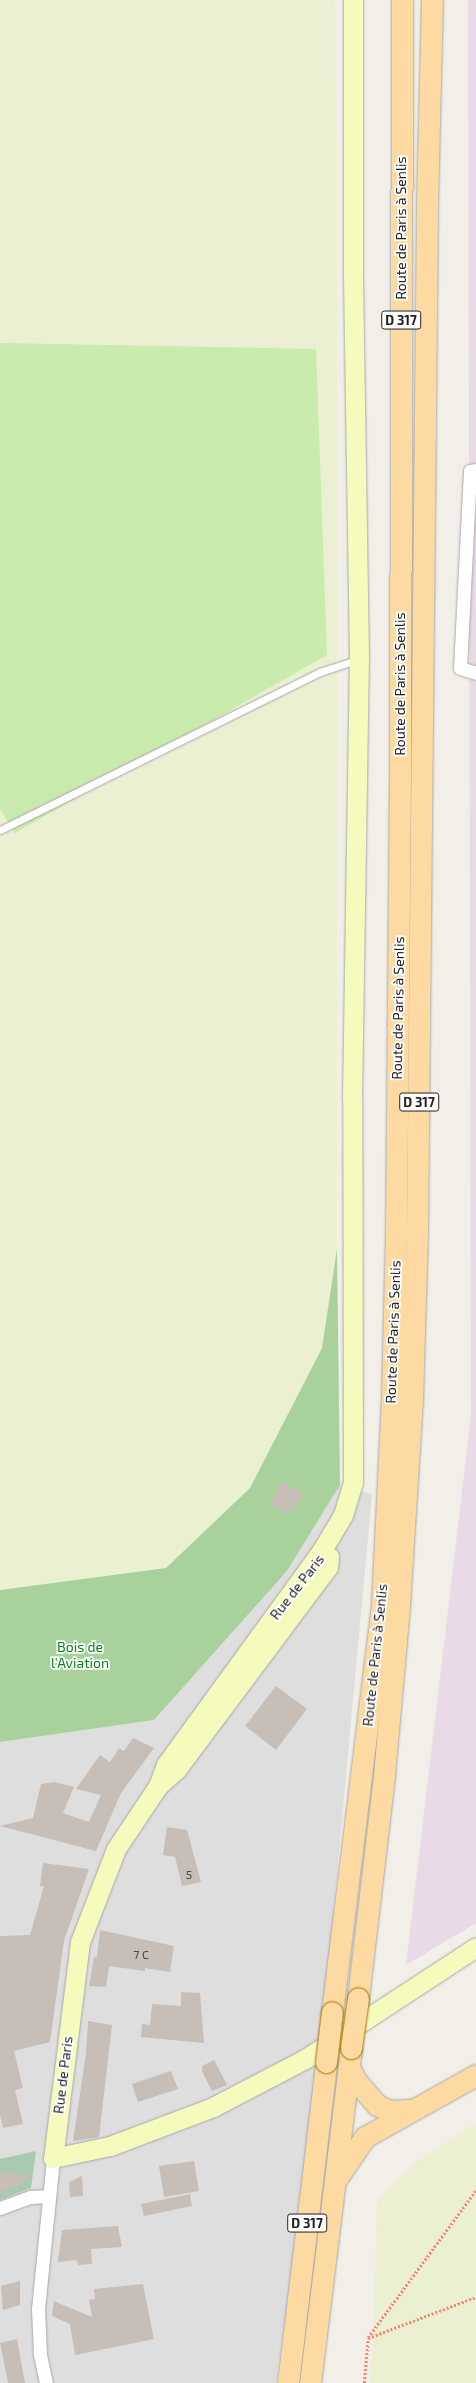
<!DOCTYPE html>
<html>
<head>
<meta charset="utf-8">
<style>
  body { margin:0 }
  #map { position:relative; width:476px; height:2383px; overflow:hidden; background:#f1efe8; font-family:"Exo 2",sans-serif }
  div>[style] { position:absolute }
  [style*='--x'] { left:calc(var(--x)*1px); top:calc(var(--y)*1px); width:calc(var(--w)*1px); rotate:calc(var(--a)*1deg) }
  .residential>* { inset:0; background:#dfdede }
  .industrial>* { inset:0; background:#ead9e6 }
  .farmland>* { inset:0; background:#ecf0d3 }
  .grass>* { inset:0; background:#c9ebad }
  .forest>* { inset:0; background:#a9d19c }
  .cemetery>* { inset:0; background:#a8cbaf }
  .building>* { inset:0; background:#c6beb7 }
  .path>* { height:2.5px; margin-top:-1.25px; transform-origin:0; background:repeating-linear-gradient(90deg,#fc836e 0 2px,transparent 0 4px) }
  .roads { filter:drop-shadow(0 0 1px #a8a8a8) drop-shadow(0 0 1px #a8a8a8) }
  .lane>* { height:7px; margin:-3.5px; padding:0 3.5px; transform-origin:3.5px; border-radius:3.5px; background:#fff }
  .street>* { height:13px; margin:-6.5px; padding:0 6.5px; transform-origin:6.5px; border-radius:6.5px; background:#fff }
  .secondary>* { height:19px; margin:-9.5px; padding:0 9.5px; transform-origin:9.5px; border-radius:9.5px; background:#f5fbbc }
  .primary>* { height:21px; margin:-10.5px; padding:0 10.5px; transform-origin:10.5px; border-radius:10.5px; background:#fddaa1 }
  .bridges { filter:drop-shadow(0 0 1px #9e7100) drop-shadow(0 0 1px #9e7100) }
  .primary-bridge>* { height:21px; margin:-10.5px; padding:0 10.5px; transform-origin:10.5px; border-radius:10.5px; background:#fddaa1 }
  span { translate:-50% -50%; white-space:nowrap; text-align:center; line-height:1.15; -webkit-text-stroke:3.5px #fff; paint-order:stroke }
  .number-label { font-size:12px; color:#4a4846 }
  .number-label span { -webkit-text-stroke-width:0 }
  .shield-label span { padding:1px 3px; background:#fff; border:1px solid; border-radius:3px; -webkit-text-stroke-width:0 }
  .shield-label { font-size:13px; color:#212121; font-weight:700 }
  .street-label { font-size:14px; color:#212121 }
  .park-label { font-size:14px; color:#0a841a }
</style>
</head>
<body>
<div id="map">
  <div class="residential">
    <div style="clip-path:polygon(340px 1485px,372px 1494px,316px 2102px,276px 2383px,0 2383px,0 1742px,154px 1720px,287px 1571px)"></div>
  </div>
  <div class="industrial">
    <div style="clip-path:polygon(468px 0,476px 0,476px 1923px,406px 1965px,471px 1416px)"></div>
  </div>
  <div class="farmland">
    <div style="clip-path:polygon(0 0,335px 0,337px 145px,337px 1249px,322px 1348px,250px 1488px,166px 1568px,0 1590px)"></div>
    <div style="clip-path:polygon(476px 2123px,476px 2383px,369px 2383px,373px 2344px,377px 2200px,417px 2161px)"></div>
  </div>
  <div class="grass">
    <div style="clip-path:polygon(0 343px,316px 349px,327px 655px,15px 833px,0 809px)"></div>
  </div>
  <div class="forest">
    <div style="clip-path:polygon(337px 1249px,340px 1485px,287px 1571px,154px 1720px,0 1742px,0 1590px,166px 1568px,250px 1488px,322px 1348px)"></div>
  </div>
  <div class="cemetery">
    <div style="clip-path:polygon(36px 2151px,31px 2188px,0 2200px,0 2159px)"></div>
  </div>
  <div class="building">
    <div style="clip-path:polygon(281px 1482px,303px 1493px,297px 1507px,293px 1505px,288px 1514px,270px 1505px)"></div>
    <div style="clip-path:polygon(276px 1686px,307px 1709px,276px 1750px,245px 1726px)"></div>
    <div style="clip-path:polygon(133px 1738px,154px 1748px,121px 1793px,96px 1851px,0 1826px,33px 1818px,41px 1784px,54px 1782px,74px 1787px,63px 1813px,89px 1822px,101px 1795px,76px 1789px,100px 1755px,110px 1762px,119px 1748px,124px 1751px)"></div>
    <div style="clip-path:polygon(167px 1827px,187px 1830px,201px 1882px,182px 1886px,175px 1857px,163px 1855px)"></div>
    <div style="clip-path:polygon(43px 1863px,89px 1869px,64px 1941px,50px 2042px,14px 2051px,23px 2088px,15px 2090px,23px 2124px,3px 2128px,0 2115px,0 1936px,30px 1935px,44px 1886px,40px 1886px)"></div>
    <div style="clip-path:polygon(100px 1930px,174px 1946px,170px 1972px,145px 1968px,145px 1971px,109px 1966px,106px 1987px,89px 1986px,94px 1957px,97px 1957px)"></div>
    <div style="clip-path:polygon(181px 1992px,200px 1993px,204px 2043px,141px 2037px,142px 2024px,150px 2025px,152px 2004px,181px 2006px)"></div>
    <div style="clip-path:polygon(88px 2021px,112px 2025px,103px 2103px,99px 2137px,73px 2141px,86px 2053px)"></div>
    <div style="clip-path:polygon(214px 2060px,227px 2085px,212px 2091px,202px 2071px,202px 2066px)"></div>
    <div style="clip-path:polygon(171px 2071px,178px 2089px,138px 2102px,132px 2084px)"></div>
    <div style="clip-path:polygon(194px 2161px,199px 2191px,164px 2197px,159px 2166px)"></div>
    <div style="clip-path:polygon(0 2172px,32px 2176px,9px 2190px,0 2191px)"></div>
    <div style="clip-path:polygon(82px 2176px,83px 2196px,70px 2197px,69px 2182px)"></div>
    <div style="clip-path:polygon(190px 2194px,192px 2206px,144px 2216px,141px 2204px)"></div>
    <div style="clip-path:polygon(118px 2226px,122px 2247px,91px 2249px,92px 2264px,78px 2265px,77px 2260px,58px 2262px,62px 2230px)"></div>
    <div style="clip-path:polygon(20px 2281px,20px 2305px,3px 2310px,1px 2286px)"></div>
    <div style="clip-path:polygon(143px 2284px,154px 2339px,75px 2355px,70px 2324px,52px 2316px,54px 2301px,92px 2317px,89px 2300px,95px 2299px,94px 2289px)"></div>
    <div style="clip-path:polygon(17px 2339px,25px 2383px,8px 2383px,0 2343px)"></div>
  </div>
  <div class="path">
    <div style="--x:476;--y:2191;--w:182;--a:126.3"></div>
    <div style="--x:368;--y:2338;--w:116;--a:-20.8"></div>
    <div style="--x:364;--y:2383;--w:45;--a:-84.9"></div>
  </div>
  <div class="roads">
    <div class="lane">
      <div style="--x:0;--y:830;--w:357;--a:-26.3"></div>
      <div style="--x:320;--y:672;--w:41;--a:-18.4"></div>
    </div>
    <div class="street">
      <div style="--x:476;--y:470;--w:6;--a:171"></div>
      <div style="--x:470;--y:471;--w:197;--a:92.9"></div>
      <div style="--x:460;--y:668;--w:17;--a:17"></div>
      <div style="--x:0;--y:2208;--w:33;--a:-20"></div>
      <div style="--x:31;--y:2197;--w:17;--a:-3"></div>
      <div style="--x:46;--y:2383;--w:30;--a:-102"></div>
      <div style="--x:40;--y:2354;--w:45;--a:-92.5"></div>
      <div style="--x:38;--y:2309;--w:152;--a:-84.3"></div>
    </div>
    <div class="secondary">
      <div style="--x:322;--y:1550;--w:41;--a:-59"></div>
      <div style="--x:343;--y:1515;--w:34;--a:-73"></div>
      <div style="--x:353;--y:1483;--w:384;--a:-90.1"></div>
      <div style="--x:352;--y:1099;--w:440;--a:-89.1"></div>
      <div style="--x:359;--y:659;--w:388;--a:-90.9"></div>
      <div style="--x:353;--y:271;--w:271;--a:-90"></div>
      <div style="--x:158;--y:1786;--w:24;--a:-42"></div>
      <div style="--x:176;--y:1770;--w:254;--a:-53.2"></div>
      <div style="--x:328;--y:1567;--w:10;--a:-84"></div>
      <div style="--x:329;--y:1557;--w:10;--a:-135"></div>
      <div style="--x:322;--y:1550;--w:266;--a:126"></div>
      <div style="--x:166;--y:1765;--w:22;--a:111"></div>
      <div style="--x:158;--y:1786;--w:76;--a:123.7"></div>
      <div style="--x:116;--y:1849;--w:100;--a:111.2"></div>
      <div style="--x:80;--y:1942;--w:218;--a:97.1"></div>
      <div style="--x:53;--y:2158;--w:58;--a:-11.9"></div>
      <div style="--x:110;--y:2146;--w:110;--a:-20.7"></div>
      <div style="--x:213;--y:2107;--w:104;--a:-27.6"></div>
      <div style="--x:305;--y:2059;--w:204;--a:-33.2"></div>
    </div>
    <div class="primary">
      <div style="--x:358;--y:1998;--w:225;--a:-83.3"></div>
      <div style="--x:384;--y:1775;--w:170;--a:-84.9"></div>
      <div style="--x:399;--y:1606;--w:206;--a:-86.4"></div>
      <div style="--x:412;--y:1400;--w:168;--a:-88.3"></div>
      <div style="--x:417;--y:1232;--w:1028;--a:-89.44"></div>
      <div style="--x:427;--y:204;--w:204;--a:-88.6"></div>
      <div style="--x:332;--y:2012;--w:412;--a:-83"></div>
      <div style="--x:382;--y:1603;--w:208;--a:-87.2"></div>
      <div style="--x:392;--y:1395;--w:160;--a:-88.6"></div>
      <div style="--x:396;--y:1235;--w:464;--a:-89.5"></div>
      <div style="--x:400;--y:771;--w:771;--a:-89.85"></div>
      <div style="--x:349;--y:2067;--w:16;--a:63"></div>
      <div style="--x:356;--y:2081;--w:32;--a:49"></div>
      <div style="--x:377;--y:2105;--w:14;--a:25"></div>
      <div style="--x:390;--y:2111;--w:22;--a:-3"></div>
      <div style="--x:337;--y:2178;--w:50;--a:-55.7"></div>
      <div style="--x:365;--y:2137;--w:127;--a:-29.2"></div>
      <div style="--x:288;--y:2383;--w:323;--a:-83.2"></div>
      <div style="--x:310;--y:2383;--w:337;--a:-83"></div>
    </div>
  </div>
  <div class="bridges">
    <div class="primary-bridge">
      <div style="--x:351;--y:2048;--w:50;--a:-82"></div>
      <div style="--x:326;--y:2062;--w:50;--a:-83.2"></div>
    </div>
  </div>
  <div class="number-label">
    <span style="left:189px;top:1875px">5</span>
    <span style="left:141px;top:1955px">7 C</span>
  </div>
  <div class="shield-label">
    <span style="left:401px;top:320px">D 317</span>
    <span style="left:419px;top:1102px">D 317</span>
    <span style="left:307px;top:2223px">D 317</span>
  </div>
  <div class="street-label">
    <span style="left:401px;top:228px;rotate:-90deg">Route de Paris à Senlis</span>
    <span style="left:400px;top:684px;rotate:-90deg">Route de Paris à Senlis</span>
    <span style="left:398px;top:1008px;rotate:-89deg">Route de Paris à Senlis</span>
    <span style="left:393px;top:1332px;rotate:-88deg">Route de Paris à Senlis</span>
    <span style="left:297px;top:1587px;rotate:-52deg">Rue de Paris</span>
    <span style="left:375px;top:1655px;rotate:-84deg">Route de Paris à Senlis</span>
    <span style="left:63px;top:2075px;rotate:-83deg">Rue de Paris</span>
  </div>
  <div class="park-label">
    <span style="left:80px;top:1655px">Bois de<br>l'Aviation</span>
  </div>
</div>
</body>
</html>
